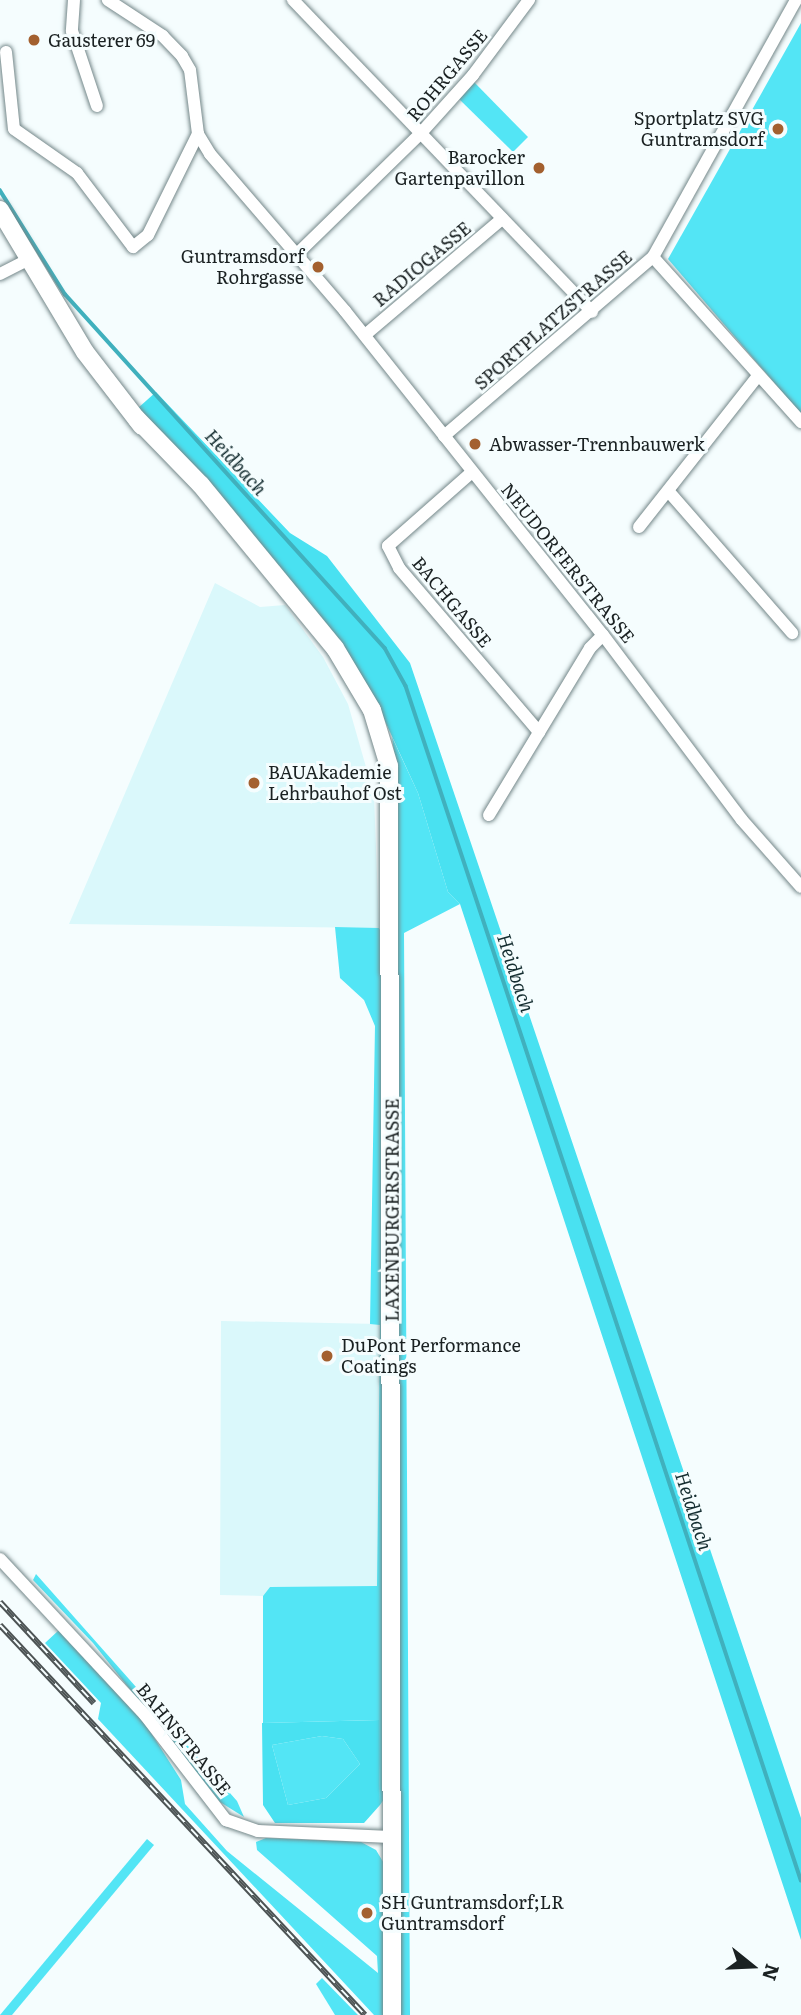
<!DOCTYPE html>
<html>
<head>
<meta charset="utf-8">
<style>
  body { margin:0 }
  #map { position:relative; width:801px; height:2015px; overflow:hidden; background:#f5fdfe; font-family:Literata,serif }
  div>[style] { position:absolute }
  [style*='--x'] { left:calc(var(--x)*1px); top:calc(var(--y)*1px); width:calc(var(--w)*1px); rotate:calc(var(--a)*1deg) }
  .built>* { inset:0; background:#daf8fb }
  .green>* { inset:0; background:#53e5f5 }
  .forest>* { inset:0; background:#49e1f1 }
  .stream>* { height:3.5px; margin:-1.75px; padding:0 1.75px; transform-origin:1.75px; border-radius:1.75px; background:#40b0bd }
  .roads { filter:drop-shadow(0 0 2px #748789) drop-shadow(0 0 2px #748789) }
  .street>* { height:12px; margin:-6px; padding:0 6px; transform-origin:6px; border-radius:6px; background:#fff }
  .secondary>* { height:18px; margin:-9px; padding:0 9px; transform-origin:9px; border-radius:9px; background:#fff }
  .rail>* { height:6px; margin-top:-3px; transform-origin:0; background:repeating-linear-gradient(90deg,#f5fdfe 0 10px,#4c5354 0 20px); box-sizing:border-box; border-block:2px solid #4c5354 }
  .dots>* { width:19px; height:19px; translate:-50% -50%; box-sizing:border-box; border:4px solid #f5fdfe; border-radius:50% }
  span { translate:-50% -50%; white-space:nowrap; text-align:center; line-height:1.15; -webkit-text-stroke:6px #f5fdfe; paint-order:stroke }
  .poi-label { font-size:18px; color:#1a2122 }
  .left { translate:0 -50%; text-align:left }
  .right { translate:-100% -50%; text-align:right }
  .street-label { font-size:18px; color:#1a2122 }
  .water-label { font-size:19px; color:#152e31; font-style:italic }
  .north { position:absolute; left:717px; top:1931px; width:70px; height:70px; -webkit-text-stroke:5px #f5fdfe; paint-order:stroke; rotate:108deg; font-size:19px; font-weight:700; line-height:28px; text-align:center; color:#1a2122 }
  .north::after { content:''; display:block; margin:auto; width:24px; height:32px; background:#1a2122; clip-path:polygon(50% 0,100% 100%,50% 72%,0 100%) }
</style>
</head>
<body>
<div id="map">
  <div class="built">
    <div style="clip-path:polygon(215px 583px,260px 607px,285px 605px,323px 657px,348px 704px,374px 795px,379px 928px,69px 924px)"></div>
    <div style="clip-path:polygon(221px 1321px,380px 1324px,377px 1587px,270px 1587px,263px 1596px,220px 1595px)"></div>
  </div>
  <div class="green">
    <div style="clip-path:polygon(801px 23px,801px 414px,668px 259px)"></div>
    <div style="clip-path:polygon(474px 82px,528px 137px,513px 152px,458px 98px)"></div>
    <div style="clip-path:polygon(392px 737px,418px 793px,448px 892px,460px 904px,404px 933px,410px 2015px,398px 2015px,397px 777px)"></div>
    <div style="clip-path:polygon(335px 927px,379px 928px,387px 943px,387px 1795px,380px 1805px,378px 1720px,263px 1723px,263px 1596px,270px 1587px,377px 1586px,380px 1325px,370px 1324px,375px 1026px,364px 1000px,340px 978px)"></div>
    <div style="clip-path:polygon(36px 1574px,237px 1801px,244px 1817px,220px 1802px,93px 1643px,33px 1580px)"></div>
    <div style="clip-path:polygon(59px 1630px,146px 1725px,181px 1780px,185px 1804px,227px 1851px,378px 1973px,377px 1956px,257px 1850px,256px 1842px,266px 1838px,361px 1842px,376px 1850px,385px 1865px,387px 2015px,374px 2015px,98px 1719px,101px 1703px,45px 1643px)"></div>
    <div style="clip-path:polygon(322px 1736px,343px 1739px,360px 1764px,326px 1798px,288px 1805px,272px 1745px)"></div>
    <div style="clip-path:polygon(147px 1839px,154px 1845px,12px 2015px,0 2015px)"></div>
    <div style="clip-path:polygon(322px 1978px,358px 2015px,335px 2015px,316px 1984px)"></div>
  </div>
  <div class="forest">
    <div style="clip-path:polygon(156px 392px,290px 533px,327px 556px,410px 663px,801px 1818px,801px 1940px,460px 904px,448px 892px,418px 793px,373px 695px,138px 408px)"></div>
    <div style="clip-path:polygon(evenodd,379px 1720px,380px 1805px,364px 1823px,275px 1823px,263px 1805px,262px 1723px,379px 1720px,322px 1736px,343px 1739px,360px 1764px,326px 1798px,288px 1805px,272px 1745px,322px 1736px)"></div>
  </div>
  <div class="stream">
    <div style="--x:0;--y:190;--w:123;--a:58"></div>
    <div style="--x:65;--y:294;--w:477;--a:47.9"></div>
    <div style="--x:385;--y:648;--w:43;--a:61.1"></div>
    <div style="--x:406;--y:686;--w:1258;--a:71.69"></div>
  </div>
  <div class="roads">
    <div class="street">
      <div style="--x:74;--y:0;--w:31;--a:94"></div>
      <div style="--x:72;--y:31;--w:79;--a:71.6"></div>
      <div style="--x:293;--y:0;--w:432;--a:46.2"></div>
      <div style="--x:6;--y:52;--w:77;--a:84.1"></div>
      <div style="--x:14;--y:129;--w:77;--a:34.9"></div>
      <div style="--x:77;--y:173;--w:93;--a:52.9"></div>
      <div style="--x:133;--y:247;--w:19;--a:-39"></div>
      <div style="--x:148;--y:235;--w:113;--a:-63.7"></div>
      <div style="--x:198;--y:134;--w:64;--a:-97.1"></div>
      <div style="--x:190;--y:70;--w:16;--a:-120"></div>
      <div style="--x:182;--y:56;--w:28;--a:-134"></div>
      <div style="--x:163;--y:36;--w:66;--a:-146.8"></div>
      <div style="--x:198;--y:134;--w:23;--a:59"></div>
      <div style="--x:210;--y:154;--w:207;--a:49.3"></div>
      <div style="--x:345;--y:311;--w:414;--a:51.5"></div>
      <div style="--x:603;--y:635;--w:231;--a:53.1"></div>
      <div style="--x:742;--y:820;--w:89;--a:48.6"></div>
      <div style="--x:296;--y:255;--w:175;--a:-44.3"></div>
      <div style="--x:421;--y:133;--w:78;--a:-48.1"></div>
      <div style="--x:473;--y:75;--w:94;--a:-53.3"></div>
      <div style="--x:653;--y:257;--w:222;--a:48.1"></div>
      <div style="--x:0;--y:274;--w:33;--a:-27"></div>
      <div style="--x:365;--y:335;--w:180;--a:-40.3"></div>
      <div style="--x:444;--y:436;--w:275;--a:-40.6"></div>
      <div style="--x:653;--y:257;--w:294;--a:-60.9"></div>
      <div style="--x:472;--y:472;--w:112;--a:138.6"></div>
      <div style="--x:388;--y:546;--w:25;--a:63"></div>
      <div style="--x:399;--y:568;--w:216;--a:49.5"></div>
      <div style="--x:670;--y:493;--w:186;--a:48.9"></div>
      <div style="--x:639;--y:527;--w:192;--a:-51.8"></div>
      <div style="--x:489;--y:815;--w:195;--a:-58.8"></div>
      <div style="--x:590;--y:648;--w:18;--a:-45"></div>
      <div style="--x:0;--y:1559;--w:213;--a:47.1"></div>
      <div style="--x:145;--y:1715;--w:133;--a:52.4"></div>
      <div style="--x:226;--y:1820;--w:34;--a:19"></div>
      <div style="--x:258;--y:1831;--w:132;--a:2.6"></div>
    </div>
    <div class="secondary">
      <div style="--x:0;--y:210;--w:165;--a:59.1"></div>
      <div style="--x:85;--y:352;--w:93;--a:52.4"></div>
      <div style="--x:136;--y:418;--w:93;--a:45.9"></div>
      <div style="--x:201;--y:485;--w:211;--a:50.6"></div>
      <div style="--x:335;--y:648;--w:72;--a:59.2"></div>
      <div style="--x:372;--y:710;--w:59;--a:73.1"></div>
      <div style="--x:389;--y:766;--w:1249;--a:89.86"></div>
    </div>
  </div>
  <div class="rail">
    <div style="--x:0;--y:1602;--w:138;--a:47.1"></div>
    <div style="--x:0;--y:1625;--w:534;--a:46.9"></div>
  </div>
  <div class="dots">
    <div style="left:34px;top:40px;background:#a3602f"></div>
    <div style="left:778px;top:129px;background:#a3602f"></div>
    <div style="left:539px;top:168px;background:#a3602f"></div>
    <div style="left:318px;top:267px;background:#a3602f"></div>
    <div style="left:475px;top:444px;background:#a3602f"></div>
    <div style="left:254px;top:783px;background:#a3602f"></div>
    <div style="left:327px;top:1356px;background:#a3602f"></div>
    <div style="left:367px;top:1913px;background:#a3602f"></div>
  </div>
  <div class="poi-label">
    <span class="left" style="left:48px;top:40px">Gausterer 69</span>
    <span class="right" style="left:764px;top:129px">Sportplatz SVG<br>Guntramsdorf</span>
    <span class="right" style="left:525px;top:168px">Barocker<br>Gartenpavillon</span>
    <span class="right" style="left:304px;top:267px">Guntramsdorf<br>Rohrgasse</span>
    <span class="left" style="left:489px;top:444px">Abwasser-Trennbauwerk</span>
    <span class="left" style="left:268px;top:783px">BAUAkademie<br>Lehrbauhof Ost</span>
    <span class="left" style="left:341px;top:1356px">DuPont Performance<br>Coatings</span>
    <span class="left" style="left:381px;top:1913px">SH Guntramsdorf;LR<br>Guntramsdorf</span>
  </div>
  <div class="street-label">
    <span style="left:447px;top:75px;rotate:-50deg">ROHRGASSE</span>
    <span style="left:422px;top:264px;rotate:-40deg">RADIOGASSE</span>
    <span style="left:553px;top:320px;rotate:-41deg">SPORTPLATZSTRASSE</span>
    <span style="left:568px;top:563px;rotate:51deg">NEUDORFERSTRASSE</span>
    <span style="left:452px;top:602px;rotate:50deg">BACHGASSE</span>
    <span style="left:392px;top:1210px;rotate:-90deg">LAXENBURGERSTRASSE</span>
    <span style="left:184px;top:1739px;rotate:51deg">BAHNSTRASSE</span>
  </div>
  <div class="water-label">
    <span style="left:236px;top:462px;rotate:48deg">Heidbach</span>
    <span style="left:516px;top:973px;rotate:72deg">Heidbach</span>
    <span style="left:694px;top:1511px;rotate:72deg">Heidbach</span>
  </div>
  <div class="north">N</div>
</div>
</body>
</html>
